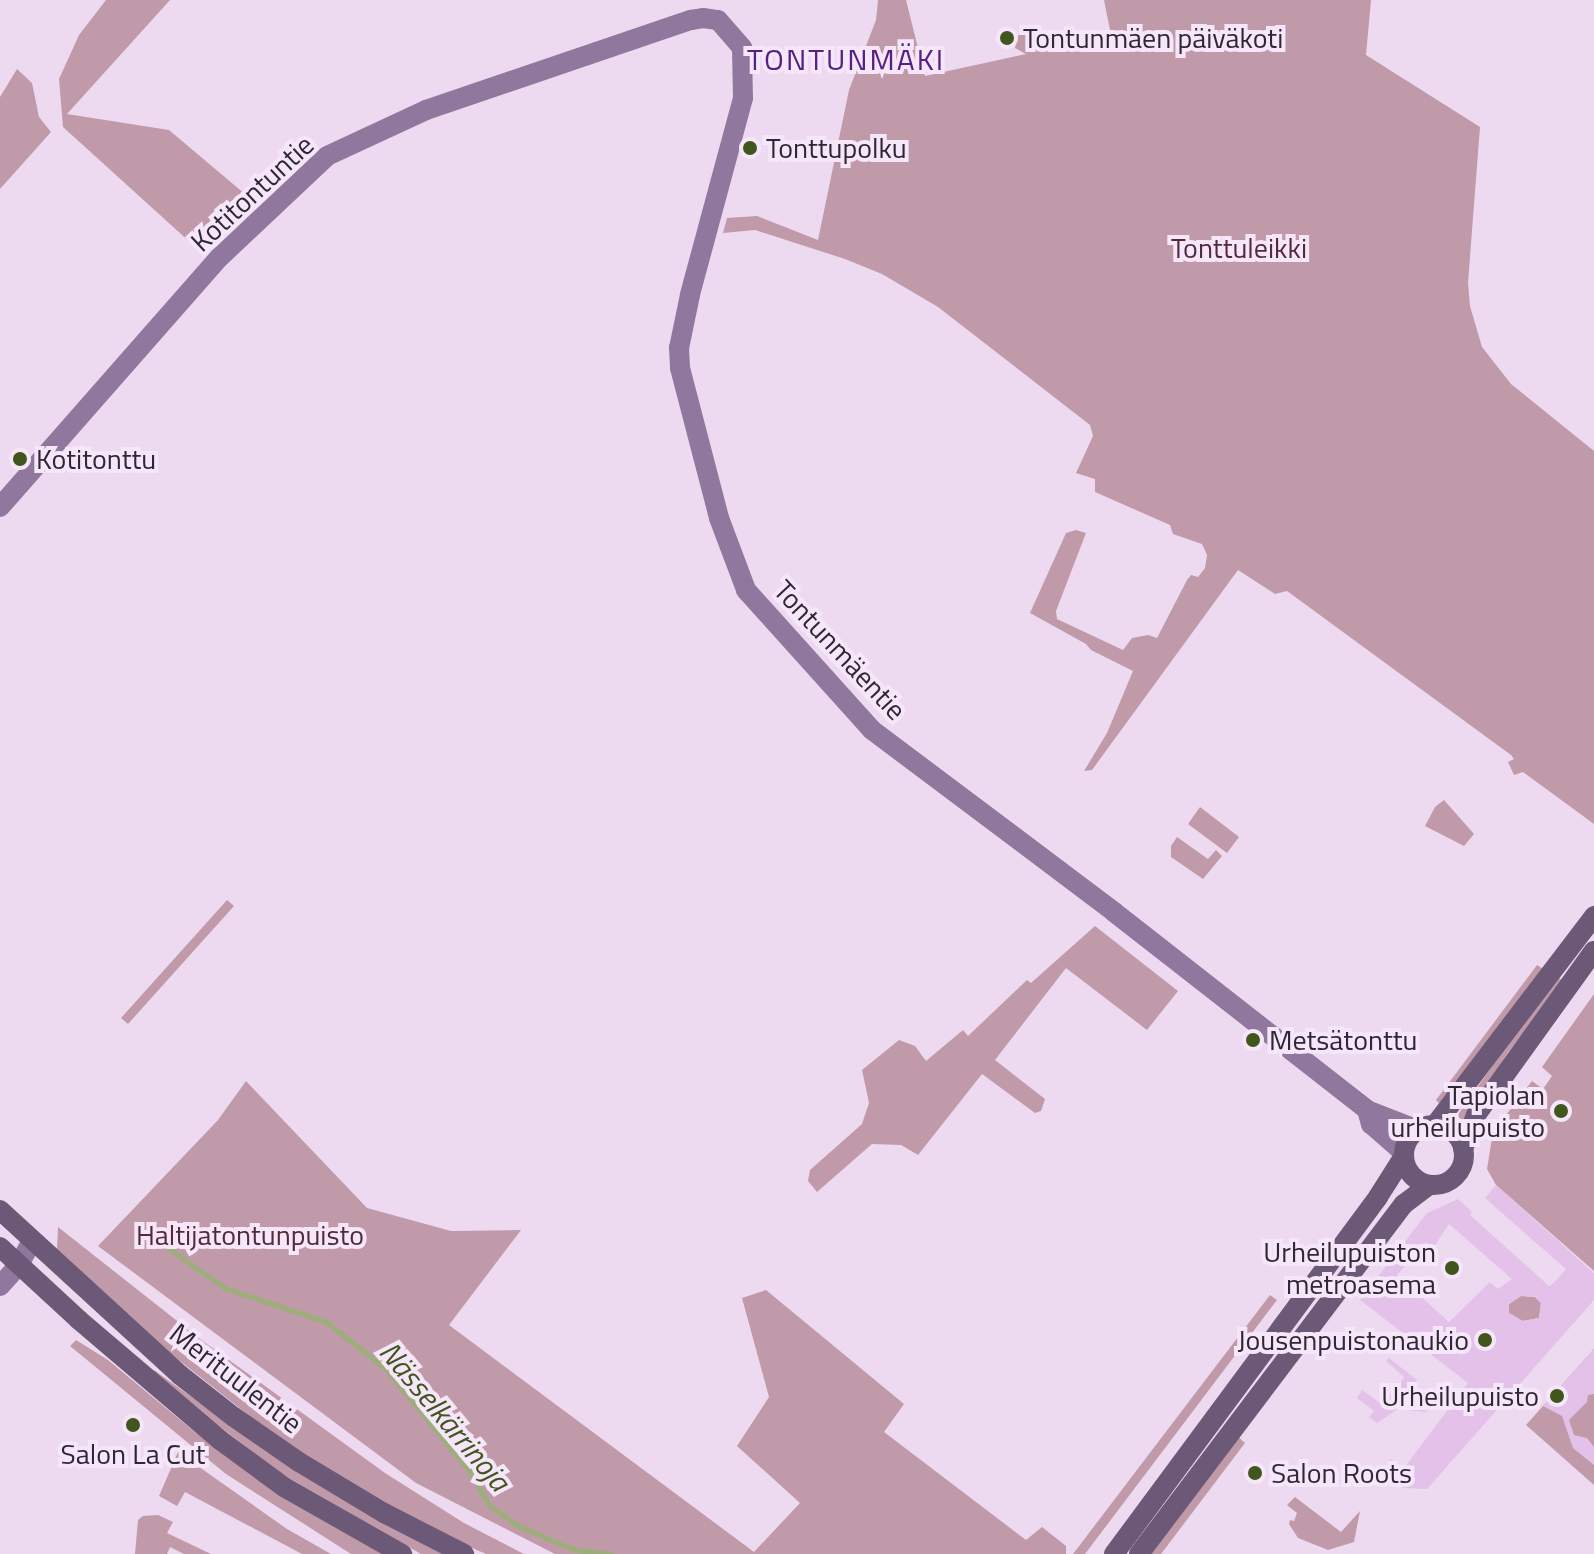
<!DOCTYPE html>
<html>
<head>
<meta charset="utf-8">
<style>
  body { margin:0 }
  #map { position:relative; width:1594px; height:1554px; overflow:hidden; background:#eddaf1; font-family:"Titillium Web",sans-serif }
  div>[style] { position:absolute }
  [style*='--x'] { left:calc(var(--x)*1px); top:calc(var(--y)*1px); width:calc(var(--w)*1px); rotate:calc(var(--a)*1deg) }
  .green>* { inset:0; background:#c09aa8 }
  .plaza>* { inset:0; background:#e3c1e9 }
  .stream>* { height:5px; margin:-2.5px; padding:0 2.5px; transform-origin:2.5px; border-radius:2.5px; background:#9cae79 }
  .secondary>* { height:20px; margin:-10px; padding:0 10px; transform-origin:10px; border-radius:10px; background:#90779d }
  .primary>* { height:20px; margin:-10px; padding:0 10px; transform-origin:10px; border-radius:10px; background:#6c5877 }
  .primary>.ring { margin:-10px; padding:0; box-sizing:content-box; background:none; border:20px solid #6c5877; border-radius:50% }
  .dots>* { width:22px; height:22px; translate:-50% -50%; box-sizing:border-box; border:4px solid #f6e6f9; border-radius:50% }
  span { translate:-50% -50%; white-space:nowrap; text-align:center; line-height:1.15; -webkit-text-stroke:8px #f6e6f9; paint-order:stroke }
  .poi-label { font-size:28px; color:#302735 }
  .left { translate:0 -50%; text-align:left }
  .right { translate:-100% -50%; text-align:right }
  .street-label { font-size:28px; color:#302735 }
  .park-label { font-size:28px; color:#532b38 }
  .neighbourhood-label { font-size:30px; color:#562084; letter-spacing:2px }
  .water-label { font-size:30px; color:#41561d; font-style:italic }
</style>
</head>
<body>
<div id="map">
  <div class="green">
    <div style="clip-path:polygon(106px 0,170px 0,67px 114px,169px 130px,252px 200px,203px 254px,63px 127px,59px 79px,79px 35px)"></div>
    <div style="clip-path:polygon(878px 0,906px 0,925px 76px,1026px 54px,1015px 48px,1017px 37px,1021px 33px,1028px 33px,1030px 43px,1047px 46px,1076px 37px,1084px 41px,1111px 35px,1104px 0,1371px 0,1366px 55px,1480px 127px,1468px 283px,1470px 306px,1482px 347px,1511px 384px,1594px 451px,1594px 824px,1523px 772px,1514px 775px,1508px 762px,1514px 759px,1511px 755px,1287px 591px,1275px 594px,1238px 570px,1092px 770px,1084px 771px,1107px 733px,1133px 671px,1091px 650px,1086px 644px,1030px 613px,1066px 533px,1076px 530px,1086px 533px,1056px 611px,1057px 619px,1123px 650px,1132px 638px,1148px 635px,1157px 638px,1187px 580px,1191px 575px,1198px 577px,1205px 568px,1207px 555px,1202px 544px,1173px 534px,1170px 525px,1095px 492px,1095px 479px,1076px 473px,1093px 436px,1090px 425px,938px 307px,882px 274px,845px 259px,755px 230px,723px 233px,727px 218px,757px 216px,818px 240px,849px 90px,876px 20px)"></div>
    <div style="clip-path:polygon(17px 69px,32px 83px,39px 117px,51px 132px,0 189px,0 97px)"></div>
    <div style="clip-path:polygon(1444px 800px,1474px 834px,1464px 846px,1425px 826px,1435px 807px)"></div>
    <div style="clip-path:polygon(1200px 807px,1239px 837px,1227px 853px,1188px 824px)"></div>
    <div style="clip-path:polygon(1177px 837px,1208px 859px,1216px 850px,1222px 856px,1203px 879px,1171px 857px,1171px 846px)"></div>
    <div style="clip-path:polygon(227px 900px,234px 906px,128px 1024px,121px 1018px)"></div>
    <div style="clip-path:polygon(1095px 926px,1178px 991px,1147px 1030px,1066px 968px,995px 1060px,1045px 1099px,1041px 1111px,1035px 1113px,982px 1074px,918px 1155px,901px 1145px,872px 1144px,817px 1192px,808px 1181px,810px 1170px,862px 1124px,869px 1103px,862px 1070px,899px 1040px,915px 1046px,926px 1061px,963px 1030px,968px 1036px,1027px 980px,1031px 983px)"></div>
    <div style="clip-path:polygon(1537px 965px,1545px 970px,1440px 1104px,1436px 1100px)"></div>
    <div style="clip-path:polygon(1556px 976px,1563px 981px,1507px 1054px,1465px 1122px,1457px 1116px)"></div>
    <div style="clip-path:polygon(1594px 994px,1594px 1271px,1496px 1185px,1487px 1169px,1493px 1132px,1532px 1081px,1543px 1089px,1552px 1076px,1542px 1067px)"></div>
    <div style="clip-path:polygon(246px 1081px,367px 1208px,451px 1231px,521px 1230px,449px 1325px,754px 1552px,800px 1503px,737px 1446px,769px 1397px,742px 1298px,766px 1290px,904px 1404px,884px 1432px,1026px 1540px,1042px 1527px,1066px 1546px,1066px 1554px,555px 1554px,416px 1483px,98px 1246px,218px 1120px)"></div>
    <div style="clip-path:polygon(58px 1227px,200px 1339px,385px 1473px,464px 1523px,524px 1554px,486px 1554px,438px 1533px,352px 1485px,265px 1428px,166px 1350px,57px 1250px)"></div>
    <div style="clip-path:polygon(1270px 1295px,1277px 1300px,1085px 1554px,1073px 1554px)"></div>
    <div style="clip-path:polygon(1521px 1296px,1535px 1297px,1541px 1303px,1539px 1318px,1522px 1321px,1509px 1313px,1509px 1304px)"></div>
    <div style="clip-path:polygon(76px 1340px,108px 1360px,196px 1433px,276px 1492px,383px 1554px,351px 1554px,226px 1474px,70px 1346px)"></div>
    <div style="clip-path:polygon(1594px 1349px,1594px 1485px,1526px 1425px)"></div>
    <div style="clip-path:polygon(154px 1370px,292px 1469px,386px 1525px,445px 1554px,421px 1554px,282px 1474px,150px 1374px)"></div>
    <div style="clip-path:polygon(1235px 1434px,1245px 1443px,1161px 1554px,1144px 1554px)"></div>
    <div style="clip-path:polygon(178px 1452px,287px 1529px,331px 1554px,302px 1554px,185px 1492px,177px 1506px,159px 1496px)"></div>
    <div style="clip-path:polygon(1295px 1497px,1341px 1532px,1360px 1511px,1354px 1542px,1328px 1550px,1298px 1538px,1289px 1524px,1290px 1520px,1294px 1521px,1297px 1513px,1287px 1505px)"></div>
    <div style="clip-path:polygon(158px 1515px,173px 1522px,167px 1533px,211px 1554px,184px 1554px,170px 1547px,167px 1554px,135px 1554px,138px 1520px,143px 1516px)"></div>
  </div>
  <div class="plaza">
    <div style="clip-path:polygon(evenodd,1496px 1185px,1594px 1273px,1594px 1300px,1427px 1489px,1404px 1488px,1394px 1481px,1388px 1462px,1390px 1459px,1404px 1468px,1468px 1383px,1360px 1300px,1427px 1213px,1458px 1199px,1472px 1212px,1470px 1215px,1549px 1286px,1554px 1283px,1566px 1269px,1485px 1198px,1496px 1185px,1449px 1224px,1512px 1279px,1498px 1289px,1490px 1282px,1449px 1322px,1397px 1275px,1426px 1242px,1433px 1248px,1449px 1224px,1496px 1185px,1521px 1296px,1535px 1297px,1541px 1303px,1539px 1318px,1523px 1321px,1509px 1313px,1509px 1304px,1521px 1296px)"></div>
    <div style="clip-path:polygon(1594px 1349px,1594px 1394px,1588px 1395px,1587px 1402px,1569px 1420px,1574px 1435px,1587px 1438px,1594px 1447px,1594px 1465px,1573px 1448px,1562px 1416px,1543px 1406px)"></div>
    <div style="clip-path:polygon(1389px 1358px,1417px 1380px,1413px 1385px,1425px 1397px,1431px 1390px,1438px 1395px,1426px 1412px,1398px 1409px,1377px 1423px,1369px 1417px,1374px 1411px,1357px 1398px,1362px 1390px,1380px 1403px,1398px 1388px,1404px 1377px,1386px 1361px)"></div>
  </div>
  <div class="stream">
    <div style="--x:168;--y:1248;--w:70;--a:35.1"></div>
    <div style="--x:225;--y:1288;--w:107;--a:18.6"></div>
    <div style="--x:326;--y:1322;--w:75;--a:37.9"></div>
    <div style="--x:385;--y:1368;--w:134;--a:50.7"></div>
    <div style="--x:470;--y:1472;--w:38;--a:60"></div>
    <div style="--x:489;--y:1505;--w:34;--a:36"></div>
    <div style="--x:517;--y:1525;--w:63;--a:23.3"></div>
    <div style="--x:575;--y:1550;--w:36;--a:6"></div>
  </div>
  <div class="secondary">
    <div style="--x:0;--y:507;--w:333;--a:-48.7"></div>
    <div style="--x:220;--y:257;--w:147;--a:-43.3"></div>
    <div style="--x:327;--y:156;--w:109;--a:-24.9"></div>
    <div style="--x:426;--y:110;--w:280;--a:-18.8"></div>
    <div style="--x:691;--y:20;--w:12;--a:-9"></div>
    <div style="--x:703;--y:18;--w:15;--a:8"></div>
    <div style="--x:718;--y:20;--w:37;--a:49"></div>
    <div style="--x:742;--y:48;--w:50;--a:88.9"></div>
    <div style="--x:743;--y:98;--w:204;--a:105.1"></div>
    <div style="--x:690;--y:295;--w:54;--a:101.7"></div>
    <div style="--x:679;--y:348;--w:20;--a:87"></div>
    <div style="--x:680;--y:368;--w:155;--a:75.4"></div>
    <div style="--x:719;--y:518;--w:77;--a:69.4"></div>
    <div style="--x:746;--y:590;--w:188;--a:48"></div>
    <div style="--x:872;--y:730;--w:303;--a:36.9"></div>
    <div style="--x:1114;--y:912;--w:321;--a:38"></div>
    <div style="--x:1367;--y:1110;--w:55;--a:21.4"></div>
    <div style="--x:1367;--y:1110;--w:15;--a:74"></div>
    <div style="--x:1371;--y:1124;--w:44;--a:41.3"></div>
    <div style="--x:0;--y:1286;--w:28;--a:-48"></div>
    <div style="--x:19;--y:1265;--w:27;--a:-62"></div>
  </div>
  <div class="primary">
    <div style="--x:1435;--y:1125;--w:263;--a:-52.7"></div>
    <div class="ring" style="left:1404px;top:1125px;width:40px;height:40px"></div>
    <div style="--x:1463;--y:1149;--w:36;--a:-69"></div>
    <div style="--x:1476;--y:1115;--w:202;--a:-54.3"></div>
    <div style="--x:0;--y:1210;--w:244;--a:42.5"></div>
    <div style="--x:180;--y:1375;--w:68;--a:37.9"></div>
    <div style="--x:234;--y:1417;--w:79;--a:34.7"></div>
    <div style="--x:299;--y:1462;--w:99;--a:31"></div>
    <div style="--x:384;--y:1513;--w:90;--a:27.1"></div>
    <div style="--x:0;--y:1247;--w:108;--a:42.7"></div>
    <div style="--x:79;--y:1320;--w:185;--a:40.4"></div>
    <div style="--x:220;--y:1440;--w:79;--a:36.3"></div>
    <div style="--x:284;--y:1487;--w:136;--a:29.6"></div>
    <div style="--x:1114;--y:1554;--w:444;--a:-53.5"></div>
    <div style="--x:1378;--y:1197;--w:49;--a:-57.6"></div>
    <div style="--x:1139;--y:1554;--w:439;--a:-52.9"></div>
    <div style="--x:1404;--y:1204;--w:31;--a:-37"></div>
  </div>
  <div class="dots">
    <div style="left:1007px;top:38px;background:#41561d"></div>
    <div style="left:750px;top:148px;background:#41561d"></div>
    <div style="left:20px;top:459px;background:#41561d"></div>
    <div style="left:1253px;top:1040px;background:#41561d"></div>
    <div style="left:1561px;top:1111px;background:#41561d"></div>
    <div style="left:1452px;top:1268px;background:#41561d"></div>
    <div style="left:1485px;top:1340px;background:#41561d"></div>
    <div style="left:1557px;top:1396px;background:#41561d"></div>
    <div style="left:133px;top:1425px;background:#41561d"></div>
    <div style="left:1255px;top:1473px;background:#41561d"></div>
  </div>
  <div class="poi-label">
    <span class="left" style="left:1023px;top:38px">Tontunmäen päiväkoti</span>
    <span class="left" style="left:766px;top:148px">Tonttupolku</span>
    <span class="left" style="left:36px;top:459px">Kotitonttu</span>
    <span class="left" style="left:1269px;top:1040px">Metsätonttu</span>
    <span class="right" style="left:1545px;top:1111px">Tapiolan<br>urheilupuisto</span>
    <span class="right" style="left:1436px;top:1268px">Urheilupuiston<br>metroasema</span>
    <span class="right" style="left:1469px;top:1340px">Jousenpuistonaukio</span>
    <span class="right" style="left:1539px;top:1396px">Urheilupuisto</span>
    <span style="left:133px;top:1454px">Salon La Cut</span>
    <span class="left" style="left:1271px;top:1473px">Salon Roots</span>
  </div>
  <div class="street-label">
    <span style="left:252px;top:193px;rotate:-43deg">Kotitontuntie</span>
    <span style="left:840px;top:650px;rotate:47deg">Tontunmäentie</span>
    <span style="left:236px;top:1378px;rotate:38deg">Merituulentie</span>
  </div>
  <div class="park-label">
    <span style="left:1239px;top:248px">Tonttuleikki</span>
    <span style="left:250px;top:1235px">Haltijatontunpuisto</span>
  </div>
  <div class="neighbourhood-label">
    <span style="left:846px;top:59px">TONTUNMÄKI</span>
  </div>
  <div class="water-label">
    <span style="left:445px;top:1416px;rotate:50deg">Nässelkärrinoja</span>
  </div>
</div>
</body>
</html>
